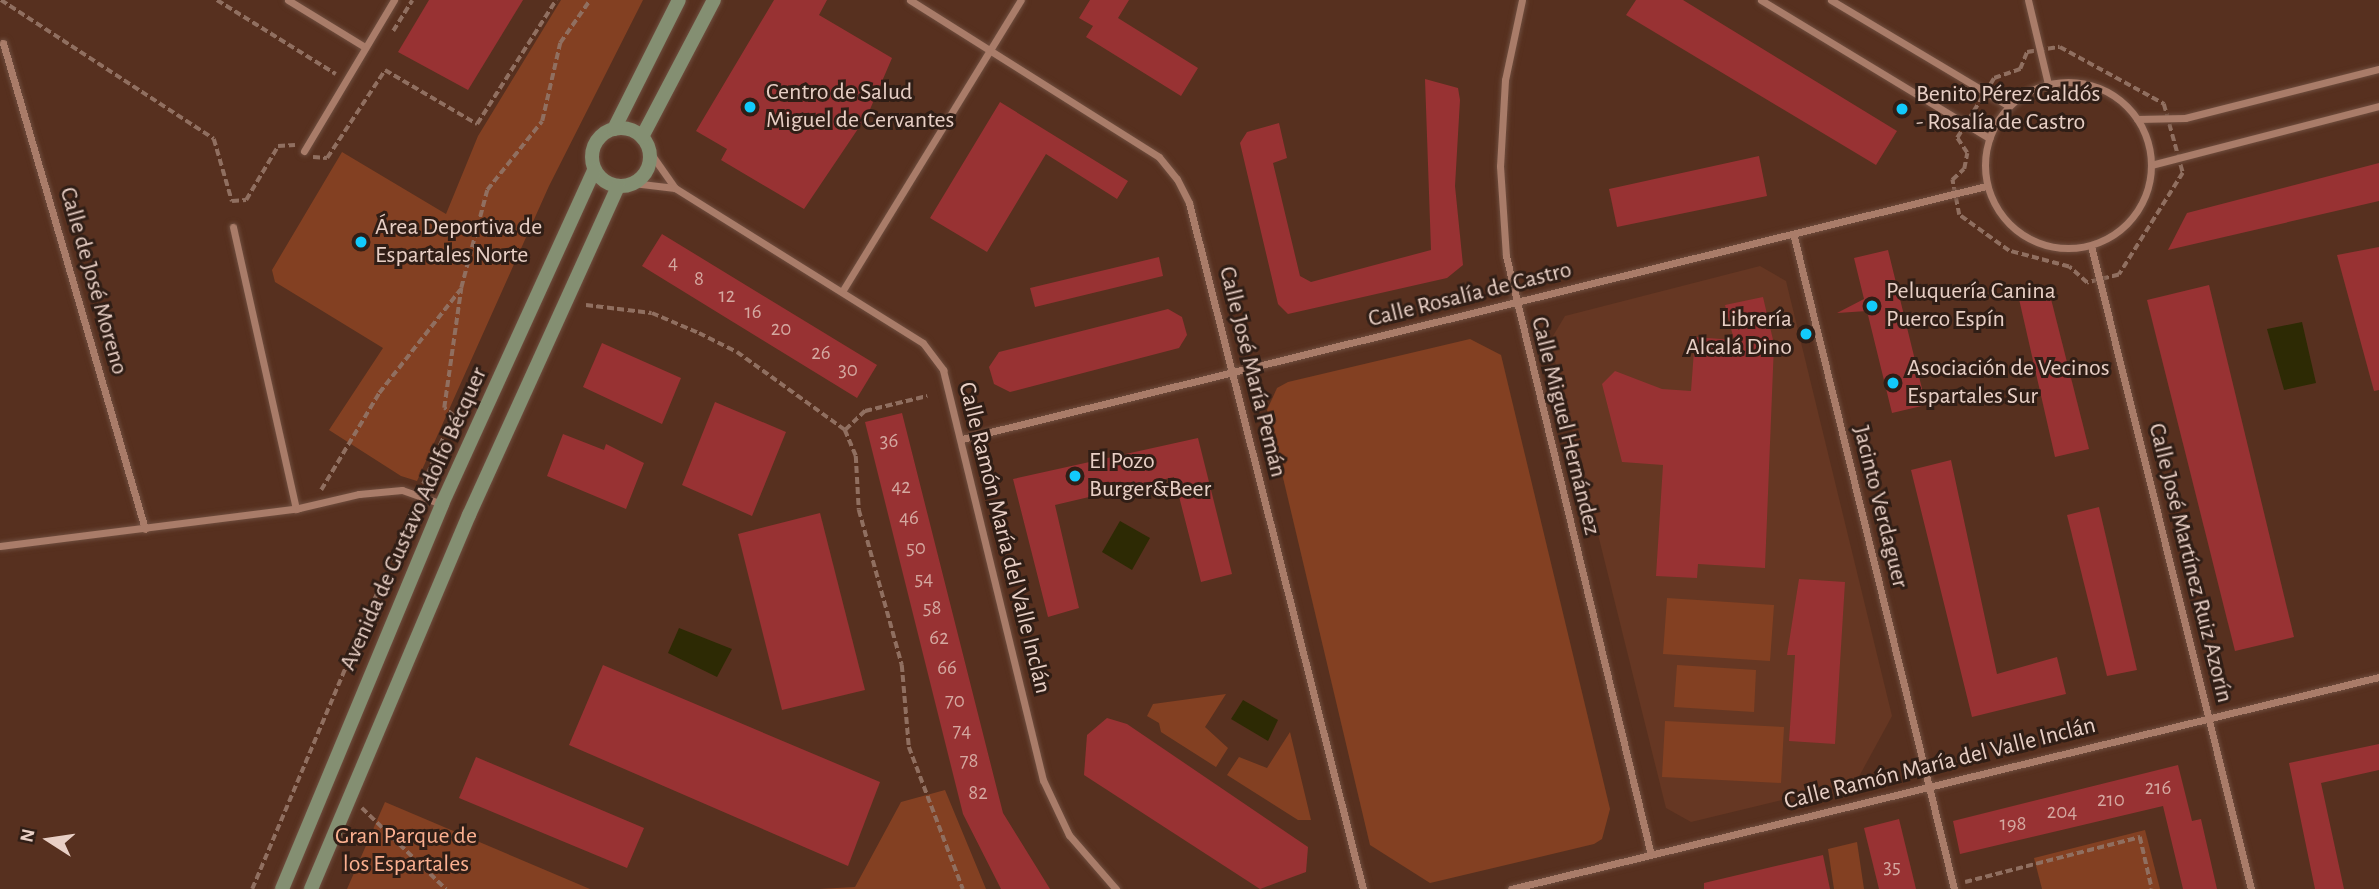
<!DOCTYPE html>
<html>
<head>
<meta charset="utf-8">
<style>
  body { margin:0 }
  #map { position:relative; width:2379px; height:889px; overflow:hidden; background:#57301f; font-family:"Alegreya Sans",sans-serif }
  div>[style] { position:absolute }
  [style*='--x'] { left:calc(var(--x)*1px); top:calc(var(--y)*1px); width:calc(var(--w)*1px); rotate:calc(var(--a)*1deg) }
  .built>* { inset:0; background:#663723 }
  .green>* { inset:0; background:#834022 }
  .water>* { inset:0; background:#2d2a04 }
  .building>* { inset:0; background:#983233 }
  .path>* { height:3.5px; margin-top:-1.75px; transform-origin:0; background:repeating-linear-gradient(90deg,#906f60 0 7px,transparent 0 10.5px) }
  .roads { filter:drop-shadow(0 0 2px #6f4e3f) drop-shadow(0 0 2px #6f4e3f) }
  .street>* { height:7px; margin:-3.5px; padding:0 3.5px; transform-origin:3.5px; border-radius:3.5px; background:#a97c69 }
  .street>.ring { margin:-3.5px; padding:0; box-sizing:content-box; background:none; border:7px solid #a97c69; border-radius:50% }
  .secondary>* { height:14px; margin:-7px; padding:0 7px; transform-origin:7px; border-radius:7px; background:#848f72 }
  .secondary>.ring { margin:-7px; padding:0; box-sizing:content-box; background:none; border:14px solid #848f72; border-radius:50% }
  .dots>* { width:19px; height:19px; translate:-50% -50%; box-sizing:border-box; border:4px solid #301e16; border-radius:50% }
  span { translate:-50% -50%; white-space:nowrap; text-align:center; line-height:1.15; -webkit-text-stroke:6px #301e16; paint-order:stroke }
  .number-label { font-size:21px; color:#d4a8a0 }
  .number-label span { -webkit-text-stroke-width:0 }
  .poi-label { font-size:24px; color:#e8cfc5 }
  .left { translate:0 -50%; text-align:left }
  .right { translate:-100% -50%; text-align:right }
  .street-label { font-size:24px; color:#e8cfc5 }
  .park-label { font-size:24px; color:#fbb090 }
  .north { position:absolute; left:14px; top:805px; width:70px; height:70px; -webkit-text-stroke:5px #301e16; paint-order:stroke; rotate:282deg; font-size:19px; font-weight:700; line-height:28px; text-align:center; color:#e8cfc5 }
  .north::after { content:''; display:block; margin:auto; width:24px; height:32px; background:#e8cfc5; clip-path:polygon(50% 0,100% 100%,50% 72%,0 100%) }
</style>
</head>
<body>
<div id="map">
  <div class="built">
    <div style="clip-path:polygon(1760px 266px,1786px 281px,1892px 716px,1856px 782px,1691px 822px,1666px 808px,1550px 341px,1565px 316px)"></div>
  </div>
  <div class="green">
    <div style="clip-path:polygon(561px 0,643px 0,549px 186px,417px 481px,401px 476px,329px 430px,383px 348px,275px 282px,272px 270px,342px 152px,446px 214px,478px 136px)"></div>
    <div style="clip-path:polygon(1470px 339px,1501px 355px,1610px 809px,1602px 839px,1594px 844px,1430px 883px,1370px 845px,1267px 410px,1277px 388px,1288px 382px)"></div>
    <div style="clip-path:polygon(1667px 598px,1774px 605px,1770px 661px,1663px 654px)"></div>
    <div style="clip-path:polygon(1677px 665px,1756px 670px,1754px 712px,1674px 707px)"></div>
    <div style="clip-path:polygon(1226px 694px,1205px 727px,1228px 748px,1216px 767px,1161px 732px,1159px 723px,1147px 716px,1153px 704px)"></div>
    <div style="clip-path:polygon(1665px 721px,1784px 727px,1781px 783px,1662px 777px)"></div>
    <div style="clip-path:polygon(1290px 732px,1311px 820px,1298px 820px,1227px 775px,1239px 757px,1267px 768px)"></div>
    <div style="clip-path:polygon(945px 790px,986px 889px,819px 889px,855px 887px,901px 802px)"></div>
    <div style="clip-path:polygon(385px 802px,590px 889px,347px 889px)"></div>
    <div style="clip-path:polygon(2145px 830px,2160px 889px,2042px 889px,2034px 858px)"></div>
    <div style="clip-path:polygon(1857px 842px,1864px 889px,1834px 889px,1828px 849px)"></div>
  </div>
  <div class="water">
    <div style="clip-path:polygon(2302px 322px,2316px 383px,2284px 390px,2267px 329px)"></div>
    <div style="clip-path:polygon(1120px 521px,1150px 538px,1132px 570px,1102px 552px)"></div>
    <div style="clip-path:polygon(679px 628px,732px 649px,717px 677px,668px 653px)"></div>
    <div style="clip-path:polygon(1243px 700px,1278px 720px,1268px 741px,1231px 719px)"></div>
  </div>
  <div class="building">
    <div style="clip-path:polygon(429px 0,523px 0,468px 90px,398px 52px)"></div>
    <div style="clip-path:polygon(774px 0,827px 0,819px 15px,892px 58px,868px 114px,804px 209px,721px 160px,727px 149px,696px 131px)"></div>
    <div style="clip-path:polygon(1090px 0,1129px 0,1118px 18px,1198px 68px,1181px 96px,1086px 37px,1093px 26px,1079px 18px)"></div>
    <div style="clip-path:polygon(1636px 0,1683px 0,1897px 131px,1876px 165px,1626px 15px)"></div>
    <div style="clip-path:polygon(1425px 79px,1458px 88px,1460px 100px,1455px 186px,1463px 265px,1447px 278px,1288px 314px,1278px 304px,1240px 143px,1247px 132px,1279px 123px,1287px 158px,1273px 163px,1300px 276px,1311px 282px,1431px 250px)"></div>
    <div style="clip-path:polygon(1000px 102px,1128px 181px,1117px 199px,1046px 154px,987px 252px,930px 218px)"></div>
    <div style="clip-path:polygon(1759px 156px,1767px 196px,1617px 227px,1609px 189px)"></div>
    <div style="clip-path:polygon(2379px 163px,2379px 201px,2168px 250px,2187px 213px)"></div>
    <div style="clip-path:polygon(662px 234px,877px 365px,857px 398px,642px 266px)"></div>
    <div style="clip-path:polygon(2379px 247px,2379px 390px,2374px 391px,2337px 255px)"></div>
    <div style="clip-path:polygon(1888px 250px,1926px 405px,1892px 413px,1867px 311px,1837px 313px,1864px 299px,1854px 258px)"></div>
    <div style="clip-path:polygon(1159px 257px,1163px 276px,1035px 307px,1030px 288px)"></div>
    <div style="clip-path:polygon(2209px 285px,2294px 637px,2235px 651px,2147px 300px)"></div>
    <div style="clip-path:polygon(2050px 295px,2089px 449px,2055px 457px,2019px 299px)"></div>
    <div style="clip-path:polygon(1763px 297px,1774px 344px,1765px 568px,1698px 564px,1697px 578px,1656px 576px,1663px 465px,1622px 462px,1602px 384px,1615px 371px,1662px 389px,1691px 391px,1695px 337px,1734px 340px,1725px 305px)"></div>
    <div style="clip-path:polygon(1168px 309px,1182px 317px,1187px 335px,1179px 348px,1010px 392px,994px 384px,989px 367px,999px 352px)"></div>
    <div style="clip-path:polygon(602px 343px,681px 378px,662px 424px,583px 387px)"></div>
    <div style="clip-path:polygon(715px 402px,786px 432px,752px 516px,682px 485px)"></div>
    <div style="clip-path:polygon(902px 413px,1003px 813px,1050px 889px,1001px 889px,963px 814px,865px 422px)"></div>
    <div style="clip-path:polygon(563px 434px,604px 450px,606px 444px,644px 463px,626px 509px,547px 476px)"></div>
    <div style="clip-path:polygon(1198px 438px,1232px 574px,1201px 582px,1174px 477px,1055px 505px,1079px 608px,1048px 617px,1013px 479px)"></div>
    <div style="clip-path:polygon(1951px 460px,1997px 674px,2057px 657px,2066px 694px,1972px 717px,1911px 470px)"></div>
    <div style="clip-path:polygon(2099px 507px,2137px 670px,2107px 676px,2067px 515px)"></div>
    <div style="clip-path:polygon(820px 513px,865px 690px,782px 710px,738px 534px)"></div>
    <div style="clip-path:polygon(1799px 579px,1845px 582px,1835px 744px,1789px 741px,1795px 655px,1787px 655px)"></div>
    <div style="clip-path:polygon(603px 665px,880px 782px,848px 866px,569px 745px)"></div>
    <div style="clip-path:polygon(1107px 718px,1127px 724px,1308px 847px,1306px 872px,1260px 889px,1084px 775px,1087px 735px)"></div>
    <div style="clip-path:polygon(2379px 744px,2379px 770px,2321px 783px,2344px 889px,2315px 889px,2289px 763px)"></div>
    <div style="clip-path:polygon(476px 757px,644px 828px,627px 868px,459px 798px)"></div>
    <div style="clip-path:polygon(2178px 765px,2192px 821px,2201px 819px,2217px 889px,2183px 889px,2163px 806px,1960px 854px,1953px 821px)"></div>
    <div style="clip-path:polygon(1899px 819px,1916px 889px,1879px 889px,1864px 828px)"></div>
    <div style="clip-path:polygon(1823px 855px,1830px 889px,1704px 889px,1704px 883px)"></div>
  </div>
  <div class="path">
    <div style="--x:1;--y:0;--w:254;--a:33.1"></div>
    <div style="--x:214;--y:139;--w:65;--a:73.8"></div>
    <div style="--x:232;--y:201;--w:14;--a:-4"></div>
    <div style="--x:246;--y:200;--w:63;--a:-59.3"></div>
    <div style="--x:278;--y:146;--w:17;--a:-3"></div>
    <div style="--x:217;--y:0;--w:140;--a:31.9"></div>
    <div style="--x:393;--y:31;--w:36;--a:-58"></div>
    <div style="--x:2060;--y:47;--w:119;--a:28.7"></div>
    <div style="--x:2164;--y:104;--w:72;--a:74.6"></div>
    <div style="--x:2183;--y:173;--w:120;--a:122.1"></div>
    <div style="--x:2119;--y:275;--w:33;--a:166"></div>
    <div style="--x:2087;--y:283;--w:24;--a:-138"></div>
    <div style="--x:2069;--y:267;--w:62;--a:-165.1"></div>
    <div style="--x:2009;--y:251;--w:62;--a:-144.2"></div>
    <div style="--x:1959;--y:215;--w:36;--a:-101"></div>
    <div style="--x:1952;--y:180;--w:16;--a:-43"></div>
    <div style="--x:1964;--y:169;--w:16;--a:-79"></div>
    <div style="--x:1967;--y:153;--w:18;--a:-124"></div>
    <div style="--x:1957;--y:138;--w:70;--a:-58.3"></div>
    <div style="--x:1994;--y:78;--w:28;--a:-19"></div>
    <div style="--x:2020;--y:69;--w:18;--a:-68"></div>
    <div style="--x:2027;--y:52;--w:33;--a:-9"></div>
    <div style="--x:313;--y:157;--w:14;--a:4"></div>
    <div style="--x:327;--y:158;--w:105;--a:-56.6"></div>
    <div style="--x:385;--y:70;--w:107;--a:30.4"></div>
    <div style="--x:477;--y:124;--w:147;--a:-57.5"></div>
    <div style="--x:586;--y:305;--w:66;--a:6.9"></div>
    <div style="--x:652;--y:313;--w:51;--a:23.1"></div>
    <div style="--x:699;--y:333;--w:42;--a:26.6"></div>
    <div style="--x:737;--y:352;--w:133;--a:35.8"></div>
    <div style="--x:845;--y:430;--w:28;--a:67"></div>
    <div style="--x:856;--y:456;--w:54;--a:86.8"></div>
    <div style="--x:859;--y:510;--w:161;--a:74.5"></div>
    <div style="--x:902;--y:665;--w:82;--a:85.1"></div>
    <div style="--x:909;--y:747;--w:152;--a:69.2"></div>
    <div style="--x:462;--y:423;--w:23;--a:-140"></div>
    <div style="--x:444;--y:408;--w:121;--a:-81.9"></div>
    <div style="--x:461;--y:288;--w:101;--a:-75.1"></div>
    <div style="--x:487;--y:190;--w:88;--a:-51.4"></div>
    <div style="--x:542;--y:121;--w:80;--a:-77"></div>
    <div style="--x:560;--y:43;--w:52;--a:-55.1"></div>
    <div style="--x:845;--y:430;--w:28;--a:-44"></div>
    <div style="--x:865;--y:411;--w:64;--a:-13.6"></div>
    <div style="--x:423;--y:484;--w:75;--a:-66.5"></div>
    <div style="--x:321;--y:490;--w:113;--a:-59.1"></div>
    <div style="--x:379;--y:393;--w:131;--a:-51.8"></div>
    <div style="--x:362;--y:808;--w:117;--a:44"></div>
    <div style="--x:1965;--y:882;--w:181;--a:-14.4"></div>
    <div style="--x:2140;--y:837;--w:53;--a:77"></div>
    <div style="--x:252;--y:889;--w:415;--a:-67.1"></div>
  </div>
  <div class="roads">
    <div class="street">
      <div style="--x:288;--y:0;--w:90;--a:31.4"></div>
      <div style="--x:910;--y:0;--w:294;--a:32.2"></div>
      <div style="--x:1159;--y:157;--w:28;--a:51"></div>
      <div style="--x:1177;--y:179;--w:27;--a:63"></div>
      <div style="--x:1189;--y:203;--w:708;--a:75.77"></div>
      <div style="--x:1522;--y:0;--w:82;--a:102"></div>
      <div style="--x:1505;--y:80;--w:86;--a:93.3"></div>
      <div style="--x:1500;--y:166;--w:90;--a:86.2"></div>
      <div style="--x:1506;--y:256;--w:616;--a:76.39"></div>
      <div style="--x:1761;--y:0;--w:267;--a:31.2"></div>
      <div style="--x:1831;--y:0;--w:207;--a:30.8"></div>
      <div style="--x:2028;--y:0;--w:86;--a:76.6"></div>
      <div style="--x:3;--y:43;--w:506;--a:73.71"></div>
      <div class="ring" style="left:1985px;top:82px;width:159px;height:159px"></div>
      <div style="--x:2137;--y:119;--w:48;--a:-1.2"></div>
      <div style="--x:2185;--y:118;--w:200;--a:-14.2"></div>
      <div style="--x:304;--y:151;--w:176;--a:-59.2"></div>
      <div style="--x:649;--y:151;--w:45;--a:54.9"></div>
      <div style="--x:675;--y:188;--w:292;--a:32"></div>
      <div style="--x:923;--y:343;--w:34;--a:53"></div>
      <div style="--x:943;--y:370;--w:422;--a:76.3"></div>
      <div style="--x:1043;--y:780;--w:61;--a:64.7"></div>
      <div style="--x:1069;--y:835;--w:72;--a:49"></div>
      <div style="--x:2151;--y:165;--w:236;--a:-14.5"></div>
      <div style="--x:633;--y:183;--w:42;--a:6.8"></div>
      <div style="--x:233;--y:227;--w:289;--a:77.4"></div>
      <div style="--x:1794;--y:237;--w:671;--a:76.21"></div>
      <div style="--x:2091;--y:246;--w:663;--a:76.03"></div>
      <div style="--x:843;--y:290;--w:340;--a:-58.5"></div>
      <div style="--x:962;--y:439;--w:1055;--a:-13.88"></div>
      <div style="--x:0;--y:546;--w:301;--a:-7.2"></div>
      <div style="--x:299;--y:508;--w:62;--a:-13.1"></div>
      <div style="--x:359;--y:494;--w:43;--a:-5.3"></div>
      <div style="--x:402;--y:490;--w:42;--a:19.3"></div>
      <div style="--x:1511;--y:889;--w:894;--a:-13.73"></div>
    </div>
    <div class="secondary">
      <div class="ring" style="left:592px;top:128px;width:44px;height:44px"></div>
      <div style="--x:614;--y:129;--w:144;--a:-63.3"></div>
      <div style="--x:642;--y:137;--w:155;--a:-62.3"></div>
      <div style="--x:282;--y:889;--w:417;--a:-67.4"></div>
      <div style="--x:442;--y:504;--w:367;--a:-65.5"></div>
      <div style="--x:311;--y:889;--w:406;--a:-67.1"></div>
      <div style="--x:469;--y:515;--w:361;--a:-65.6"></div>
    </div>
  </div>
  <div class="dots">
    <div style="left:750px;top:107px;background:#12cafb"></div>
    <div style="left:1902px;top:109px;background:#12cafb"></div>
    <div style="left:361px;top:242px;background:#12cafb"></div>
    <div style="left:1872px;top:306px;background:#12cafb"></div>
    <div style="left:1806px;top:334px;background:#12cafb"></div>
    <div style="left:1893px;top:383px;background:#12cafb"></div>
    <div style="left:1075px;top:476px;background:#12cafb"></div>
  </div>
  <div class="number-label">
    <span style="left:673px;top:263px">4</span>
    <span style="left:699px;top:279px">8</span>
    <span style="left:727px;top:296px">12</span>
    <span style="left:753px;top:312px">16</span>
    <span style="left:781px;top:329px">20</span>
    <span style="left:821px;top:353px">26</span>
    <span style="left:848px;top:370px">30</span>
    <span style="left:889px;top:441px">36</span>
    <span style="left:901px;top:487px">42</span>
    <span style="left:909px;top:518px">46</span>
    <span style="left:916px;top:548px">50</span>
    <span style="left:924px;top:579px">54</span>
    <span style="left:932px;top:608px">58</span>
    <span style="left:939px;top:638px">62</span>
    <span style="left:947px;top:668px">66</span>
    <span style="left:955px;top:701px">70</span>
    <span style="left:962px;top:731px">74</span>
    <span style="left:969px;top:761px">78</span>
    <span style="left:2158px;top:788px">216</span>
    <span style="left:978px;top:793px">82</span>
    <span style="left:2111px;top:800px">210</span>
    <span style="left:2062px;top:812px">204</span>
    <span style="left:2013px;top:824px">198</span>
    <span style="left:1892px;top:867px">35</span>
  </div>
  <div class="poi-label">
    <span class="left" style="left:766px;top:107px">Centro de Salud<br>Miguel de Cervantes</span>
    <span class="left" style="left:1916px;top:109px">Benito Pérez Galdós<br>- Rosalía de Castro</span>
    <span class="left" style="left:375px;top:242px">Área Deportiva de<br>Espartales Norte</span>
    <span class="left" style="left:1886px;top:306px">Peluquería Canina<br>Puerco Espín</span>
    <span class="right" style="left:1792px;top:334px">Librería<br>Alcalá Dino</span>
    <span class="left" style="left:1907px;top:383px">Asociación de Vecinos<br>Espartales Sur</span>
    <span class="left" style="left:1089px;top:476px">El Pozo<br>Burger&amp;Beer</span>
  </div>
  <div class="street-label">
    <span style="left:93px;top:281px;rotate:74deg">Calle de José Moreno</span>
    <span style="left:1470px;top:295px;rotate:-14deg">Calle Rosalía de Castro</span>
    <span style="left:1252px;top:372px;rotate:76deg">Calle José María Pemán</span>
    <span style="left:1565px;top:426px;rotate:76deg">Calle Miguel Hernández</span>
    <span style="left:1880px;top:507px;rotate:76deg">Jacinto Verdaguer</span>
    <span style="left:414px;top:519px;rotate:-66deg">Avenida de Gustavo Adolfo Bécquer</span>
    <span style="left:1004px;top:538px;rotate:76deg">Calle Ramón María del Valle Inclán</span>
    <span style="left:2190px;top:563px;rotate:76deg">Calle José Martínez Ruiz Azorín</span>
    <span style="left:1940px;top:764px;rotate:-14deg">Calle Ramón María del Valle Inclán</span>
  </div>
  <div class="park-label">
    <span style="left:406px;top:851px">Gran Parque de<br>los Espartales</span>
  </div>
  <div class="north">N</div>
</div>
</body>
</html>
